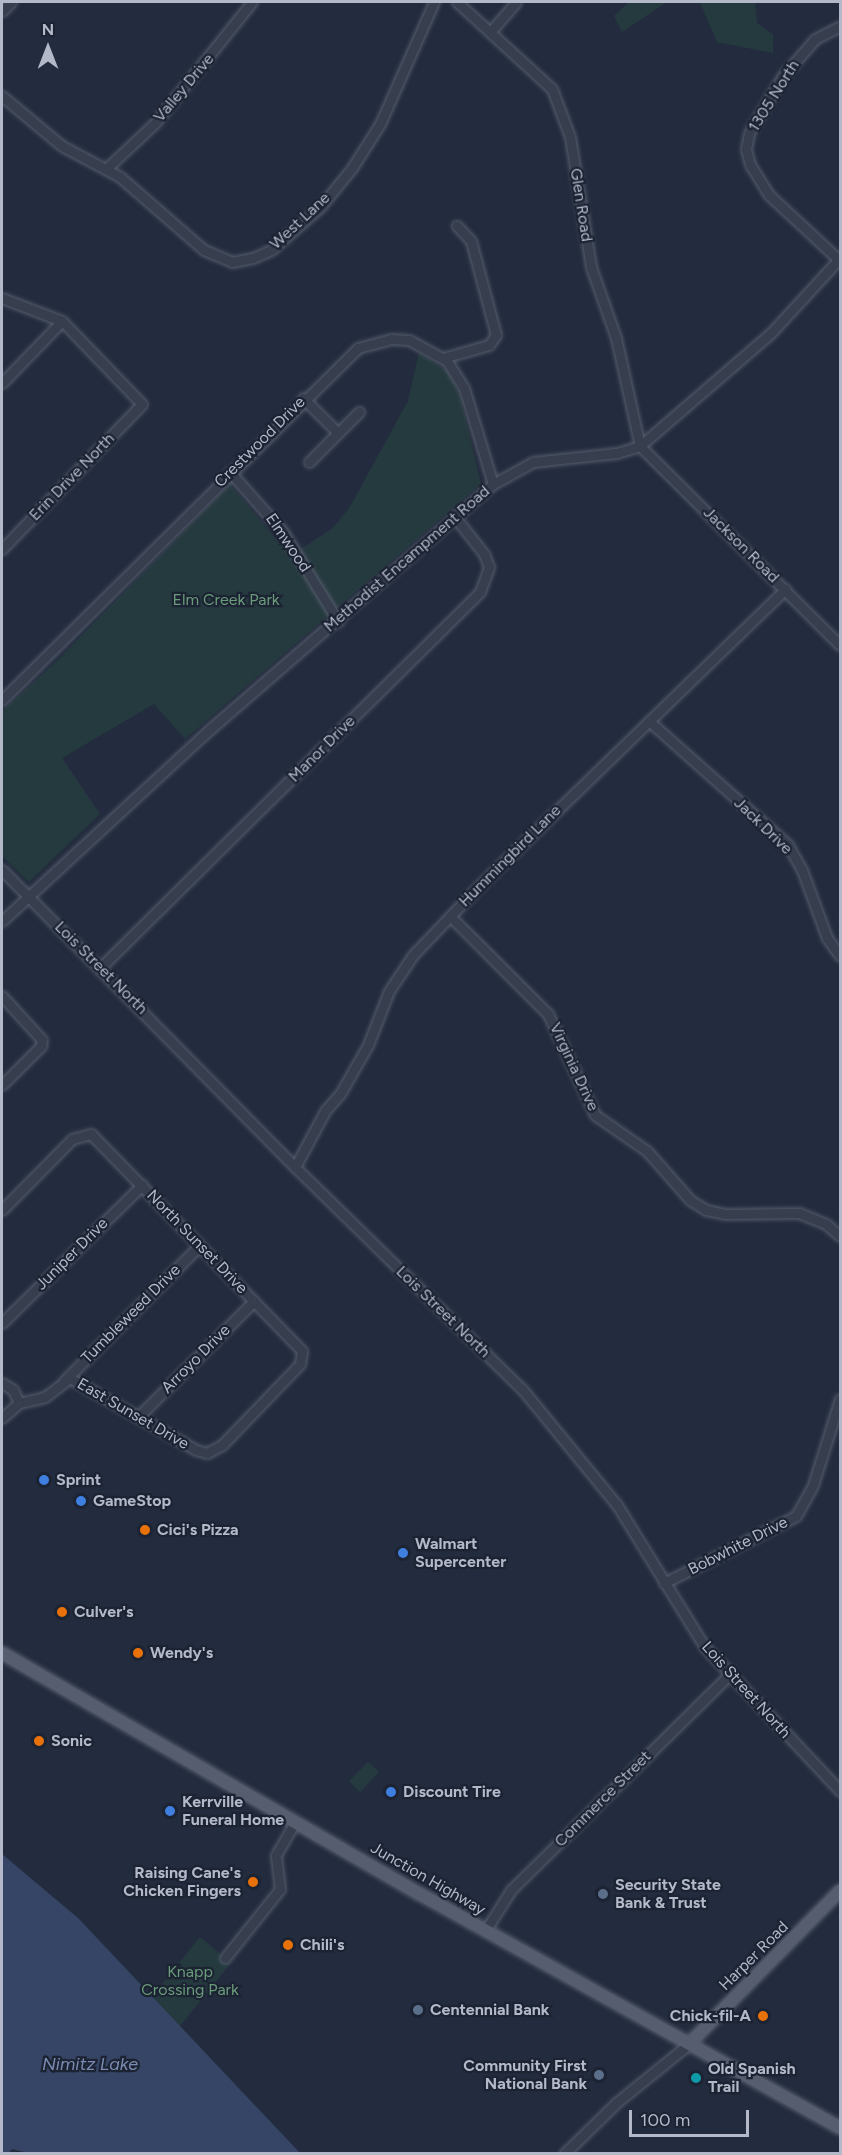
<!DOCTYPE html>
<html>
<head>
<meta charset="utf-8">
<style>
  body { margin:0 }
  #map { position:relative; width:842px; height:2155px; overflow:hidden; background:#232c3e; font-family:Figtree,sans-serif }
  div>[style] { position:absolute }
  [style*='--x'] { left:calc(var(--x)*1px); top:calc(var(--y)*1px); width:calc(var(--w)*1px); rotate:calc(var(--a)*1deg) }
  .green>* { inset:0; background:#253a3f }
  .water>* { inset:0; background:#364565 }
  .roads { filter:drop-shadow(0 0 2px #555c6c) drop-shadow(0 0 2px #555c6c) }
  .minor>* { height:9px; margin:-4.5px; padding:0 4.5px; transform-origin:4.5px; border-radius:4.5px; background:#373e4e }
  .major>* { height:12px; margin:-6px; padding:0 6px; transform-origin:6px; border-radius:6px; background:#555d6e }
  .dots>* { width:16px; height:16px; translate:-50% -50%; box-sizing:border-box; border:3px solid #1c2333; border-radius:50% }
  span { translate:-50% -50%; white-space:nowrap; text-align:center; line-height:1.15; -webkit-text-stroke:4.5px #1c2333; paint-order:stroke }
  .street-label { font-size:16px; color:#b3b9c9 }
  .park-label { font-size:16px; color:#6a9b7a }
  .poi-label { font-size:16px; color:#b3b9c9; font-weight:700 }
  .left { translate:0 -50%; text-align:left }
  .right { translate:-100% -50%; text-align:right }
  .water-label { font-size:18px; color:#7a8cb2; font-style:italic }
  .frame { position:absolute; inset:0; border:3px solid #b3b9c9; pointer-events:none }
  .north { position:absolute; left:18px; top:18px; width:60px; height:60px; -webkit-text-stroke:4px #1c2333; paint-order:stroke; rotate:0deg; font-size:16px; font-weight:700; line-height:24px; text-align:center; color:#b3b9c9 }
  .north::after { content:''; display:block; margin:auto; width:21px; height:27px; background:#b3b9c9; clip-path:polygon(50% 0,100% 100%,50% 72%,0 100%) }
  .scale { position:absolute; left:629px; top:2110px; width:120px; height:27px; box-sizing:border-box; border:3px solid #b3b9c9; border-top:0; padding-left:8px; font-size:18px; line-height:21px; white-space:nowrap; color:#b3b9c9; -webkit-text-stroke:4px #1c2333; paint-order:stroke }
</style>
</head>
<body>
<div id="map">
  <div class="green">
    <div style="clip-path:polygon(629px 2px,667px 2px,622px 32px,614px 16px)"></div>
    <div style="clip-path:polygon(700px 2px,755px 2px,757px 23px,773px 35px,773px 53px,717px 42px)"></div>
    <div style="clip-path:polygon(419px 353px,448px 371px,460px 395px,481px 484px,185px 739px,154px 704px,62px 758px,100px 814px,29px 882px,2px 856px,2px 711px,57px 661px,230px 484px,290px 556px,333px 528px,350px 507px,408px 401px)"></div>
    <div style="clip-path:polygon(368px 1762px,379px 1772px,360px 1792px,349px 1781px)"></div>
    <div style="clip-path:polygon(200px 1937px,231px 1963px,180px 2026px,150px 1999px)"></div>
  </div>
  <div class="water">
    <div style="clip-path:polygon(2px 1854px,78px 1918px,300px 2153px,33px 2154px,12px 2149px,9px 2153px,2px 2153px)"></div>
  </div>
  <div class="roads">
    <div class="minor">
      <div style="--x:457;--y:2;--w:129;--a:42.5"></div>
      <div style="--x:552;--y:89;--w:51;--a:69.4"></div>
      <div style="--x:570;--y:137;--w:132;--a:80.8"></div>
      <div style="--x:591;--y:267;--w:75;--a:70.6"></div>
      <div style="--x:616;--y:338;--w:111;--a:77.5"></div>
      <div style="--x:640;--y:446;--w:282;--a:44.9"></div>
      <div style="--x:2;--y:11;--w:13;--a:-45"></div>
      <div style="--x:491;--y:31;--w:38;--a:-49"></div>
      <div style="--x:2;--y:96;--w:78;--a:39.8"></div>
      <div style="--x:62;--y:146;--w:66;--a:28.1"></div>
      <div style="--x:120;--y:177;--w:111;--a:41"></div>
      <div style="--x:204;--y:250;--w:30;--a:23"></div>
      <div style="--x:232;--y:262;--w:21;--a:-11"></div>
      <div style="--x:253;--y:258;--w:20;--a:-24"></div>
      <div style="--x:271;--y:250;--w:67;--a:-41.3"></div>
      <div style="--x:321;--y:206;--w:49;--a:-50.8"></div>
      <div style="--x:352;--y:168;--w:52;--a:-57.5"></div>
      <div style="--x:380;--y:124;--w:133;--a:-66.1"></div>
      <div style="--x:107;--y:168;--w:66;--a:-43.2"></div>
      <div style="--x:155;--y:123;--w:155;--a:-51.3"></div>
      <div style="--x:839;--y:260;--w:96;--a:-137.1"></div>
      <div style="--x:769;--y:195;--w:36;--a:-122"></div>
      <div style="--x:750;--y:165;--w:16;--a:-104"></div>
      <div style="--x:746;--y:149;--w:16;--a:-79"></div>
      <div style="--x:749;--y:133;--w:65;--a:-59.5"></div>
      <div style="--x:782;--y:77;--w:50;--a:-49"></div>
      <div style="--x:815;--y:39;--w:28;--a:-27"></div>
      <div style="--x:2;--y:298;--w:64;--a:21"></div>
      <div style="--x:62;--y:321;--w:115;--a:46.1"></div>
      <div style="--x:142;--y:404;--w:202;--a:134"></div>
      <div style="--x:443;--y:358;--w:48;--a:-15.8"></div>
      <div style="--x:489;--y:345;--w:12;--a:-55"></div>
      <div style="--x:496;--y:335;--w:97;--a:-104.9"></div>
      <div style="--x:471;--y:241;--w:21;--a:-133"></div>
      <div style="--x:2;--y:383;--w:86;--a:-45.9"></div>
      <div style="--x:303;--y:398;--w:49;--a:45"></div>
      <div style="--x:309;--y:462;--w:71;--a:-45"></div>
      <div style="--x:230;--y:472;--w:80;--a:48.5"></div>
      <div style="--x:283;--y:532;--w:105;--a:58.3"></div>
      <div style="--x:2;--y:700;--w:501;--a:-44.68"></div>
      <div style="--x:358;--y:348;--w:34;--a:-15"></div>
      <div style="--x:391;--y:339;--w:18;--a:3"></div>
      <div style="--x:409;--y:340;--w:43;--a:28.9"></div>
      <div style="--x:447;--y:361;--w:32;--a:58"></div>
      <div style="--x:464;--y:388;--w:100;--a:73.2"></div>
      <div style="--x:649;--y:721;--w:186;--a:41.7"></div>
      <div style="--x:788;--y:845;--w:29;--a:61"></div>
      <div style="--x:802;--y:870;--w:72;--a:69.8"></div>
      <div style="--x:827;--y:938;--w:22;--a:54"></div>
      <div style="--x:2;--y:870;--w:417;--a:45.4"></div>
      <div style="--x:295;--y:1167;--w:318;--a:44.4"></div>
      <div style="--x:522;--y:1389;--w:150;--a:50.7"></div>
      <div style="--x:617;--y:1505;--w:166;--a:58.3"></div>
      <div style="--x:704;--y:1646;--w:199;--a:46.8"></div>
      <div style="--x:450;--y:916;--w:139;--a:45"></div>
      <div style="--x:548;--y:1014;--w:111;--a:65"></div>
      <div style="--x:595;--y:1115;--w:63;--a:34.7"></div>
      <div style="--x:647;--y:1151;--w:65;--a:48.7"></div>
      <div style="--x:690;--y:1200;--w:19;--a:32"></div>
      <div style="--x:706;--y:1210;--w:19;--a:12"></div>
      <div style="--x:725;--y:1214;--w:74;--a:-0.8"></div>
      <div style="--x:799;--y:1213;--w:29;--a:22"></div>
      <div style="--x:826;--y:1224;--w:18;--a:41"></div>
      <div style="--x:2;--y:921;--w:282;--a:-42.7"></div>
      <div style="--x:209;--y:730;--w:376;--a:-40.9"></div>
      <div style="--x:493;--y:484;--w:46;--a:-28.8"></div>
      <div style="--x:533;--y:462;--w:84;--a:-6.1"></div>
      <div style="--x:617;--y:453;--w:24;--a:-17"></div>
      <div style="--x:640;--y:446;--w:173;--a:-40.8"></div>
      <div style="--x:771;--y:333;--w:102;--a:-47.4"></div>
      <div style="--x:101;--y:967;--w:533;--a:-44.7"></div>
      <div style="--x:480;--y:592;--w:27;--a:-70"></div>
      <div style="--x:489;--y:567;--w:14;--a:-111"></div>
      <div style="--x:484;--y:554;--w:48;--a:-128.3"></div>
      <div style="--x:2;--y:996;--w:59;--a:47.7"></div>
      <div style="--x:42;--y:1040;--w:6;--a:99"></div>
      <div style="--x:41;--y:1046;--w:55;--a:135"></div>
      <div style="--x:295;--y:1167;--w:64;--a:-61.8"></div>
      <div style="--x:325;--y:1111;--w:23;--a:-49"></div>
      <div style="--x:340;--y:1094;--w:56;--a:-60.3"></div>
      <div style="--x:368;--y:1045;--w:58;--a:-68.7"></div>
      <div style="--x:389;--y:991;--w:43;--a:-56.3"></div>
      <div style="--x:413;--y:955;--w:94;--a:-46.3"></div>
      <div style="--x:478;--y:887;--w:428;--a:-44.1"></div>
      <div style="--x:2;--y:1210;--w:100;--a:-45.4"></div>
      <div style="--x:72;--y:1139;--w:20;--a:-15"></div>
      <div style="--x:91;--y:1134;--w:303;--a:45.8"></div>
      <div style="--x:302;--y:1351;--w:13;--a:99"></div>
      <div style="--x:300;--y:1364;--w:112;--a:133.9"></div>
      <div style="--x:222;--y:1445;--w:17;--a:152"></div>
      <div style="--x:207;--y:1453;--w:11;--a:-165"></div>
      <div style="--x:196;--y:1450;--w:145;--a:-150.3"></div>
      <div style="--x:70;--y:1378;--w:31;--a:143"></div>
      <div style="--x:45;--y:1397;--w:27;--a:167"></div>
      <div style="--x:19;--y:1403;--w:23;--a:139"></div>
      <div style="--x:2;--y:1323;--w:197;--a:-44.6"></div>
      <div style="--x:64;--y:1381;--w:192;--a:-45"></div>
      <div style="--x:2;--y:1383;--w:13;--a:32"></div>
      <div style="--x:13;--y:1390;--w:14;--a:65"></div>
      <div style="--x:138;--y:1417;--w:164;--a:-45"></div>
      <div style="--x:664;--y:1583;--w:148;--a:-26.9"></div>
      <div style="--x:796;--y:1516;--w:35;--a:-61"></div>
      <div style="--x:813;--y:1485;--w:90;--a:-72.6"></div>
      <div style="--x:485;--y:1931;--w:49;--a:-57.6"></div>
      <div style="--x:511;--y:1890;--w:306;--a:-44.6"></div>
      <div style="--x:225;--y:1958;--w:88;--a:-51.4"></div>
      <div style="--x:280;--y:1889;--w:34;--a:-97"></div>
      <div style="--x:276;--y:1855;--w:39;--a:-60"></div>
      <div style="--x:564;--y:2154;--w:73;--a:-44.4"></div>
      <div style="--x:616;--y:2103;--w:95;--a:-39"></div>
    </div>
    <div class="major">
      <div style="--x:2;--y:1653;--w:482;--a:30"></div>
      <div style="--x:420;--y:1894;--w:481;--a:29.1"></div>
      <div style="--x:690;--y:2043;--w:214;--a:-45.4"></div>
    </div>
  </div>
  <div class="dots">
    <div style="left:44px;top:1480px;background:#3f7fe0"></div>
    <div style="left:81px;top:1501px;background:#3f7fe0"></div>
    <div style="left:145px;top:1530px;background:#e8710a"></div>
    <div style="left:403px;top:1553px;background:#3f7fe0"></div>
    <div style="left:62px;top:1612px;background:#e8710a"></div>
    <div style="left:138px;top:1653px;background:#e8710a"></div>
    <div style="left:39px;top:1741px;background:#e8710a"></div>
    <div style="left:391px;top:1792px;background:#3f7fe0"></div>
    <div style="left:170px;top:1811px;background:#3f7fe0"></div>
    <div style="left:253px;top:1882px;background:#e8710a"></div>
    <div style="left:603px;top:1894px;background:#5c6f8a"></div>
    <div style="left:288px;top:1945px;background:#e8710a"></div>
    <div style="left:418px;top:2010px;background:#5c6f8a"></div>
    <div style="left:763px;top:2016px;background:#e8710a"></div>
    <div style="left:599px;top:2075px;background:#5c6f8a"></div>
    <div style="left:696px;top:2078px;background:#0f9aa8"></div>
  </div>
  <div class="street-label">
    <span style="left:184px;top:88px;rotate:-50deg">Valley Drive</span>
    <span style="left:774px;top:96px;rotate:-58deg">1305 North</span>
    <span style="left:581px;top:205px;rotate:81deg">Glen Road</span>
    <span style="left:300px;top:221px;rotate:-43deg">West Lane</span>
    <span style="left:260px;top:442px;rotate:-45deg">Crestwood Drive</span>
    <span style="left:72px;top:477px;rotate:-46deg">Erin Drive North</span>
    <span style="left:288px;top:543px;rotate:56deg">Elmwood</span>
    <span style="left:741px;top:545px;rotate:45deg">Jackson Road</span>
    <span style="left:407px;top:559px;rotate:-41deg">Methodist Encampment Road</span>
    <span style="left:322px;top:749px;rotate:-45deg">Manor Drive</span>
    <span style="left:763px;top:826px;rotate:44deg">Jack Drive</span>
    <span style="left:510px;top:856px;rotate:-45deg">Hummingbird Lane</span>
    <span style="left:101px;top:968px;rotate:45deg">Lois Street North</span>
    <span style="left:574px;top:1067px;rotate:65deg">Virginia Drive</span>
    <span style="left:197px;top:1242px;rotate:46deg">North Sunset Drive</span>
    <span style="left:72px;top:1254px;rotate:-45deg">Juniper Drive</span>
    <span style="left:443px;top:1312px;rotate:44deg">Lois Street North</span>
    <span style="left:131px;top:1314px;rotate:-45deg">Tumbleweed Drive</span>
    <span style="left:196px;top:1359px;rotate:-45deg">Arroyo Drive</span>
    <span style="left:133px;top:1414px;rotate:30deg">East Sunset Drive</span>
    <span style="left:738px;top:1546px;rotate:-27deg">Bobwhite Drive</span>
    <span style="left:746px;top:1690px;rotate:48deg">Lois Street North</span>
    <span style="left:603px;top:1799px;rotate:-45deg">Commerce Street</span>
    <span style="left:428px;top:1879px;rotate:30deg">Junction Highway</span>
    <span style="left:754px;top:1956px;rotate:-45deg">Harper Road</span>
  </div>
  <div class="park-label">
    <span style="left:226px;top:600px">Elm Creek Park</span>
    <span style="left:190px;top:1981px">Knapp<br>Crossing Park</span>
  </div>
  <div class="poi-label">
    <span class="left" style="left:56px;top:1480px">Sprint</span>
    <span class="left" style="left:93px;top:1501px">GameStop</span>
    <span class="left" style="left:157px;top:1530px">Cici's Pizza</span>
    <span class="left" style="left:415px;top:1553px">Walmart<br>Supercenter</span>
    <span class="left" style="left:74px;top:1612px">Culver's</span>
    <span class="left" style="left:150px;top:1653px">Wendy's</span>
    <span class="left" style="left:51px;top:1741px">Sonic</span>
    <span class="left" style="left:403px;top:1792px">Discount Tire</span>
    <span class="left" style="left:182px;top:1811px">Kerrville<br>Funeral Home</span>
    <span class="right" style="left:241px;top:1882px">Raising Cane's<br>Chicken Fingers</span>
    <span class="left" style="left:615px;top:1894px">Security State<br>Bank &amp; Trust</span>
    <span class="left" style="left:300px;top:1945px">Chili's</span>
    <span class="left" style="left:430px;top:2010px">Centennial Bank</span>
    <span class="right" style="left:751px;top:2016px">Chick-fil-A</span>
    <span class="right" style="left:587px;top:2075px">Community First<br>National Bank</span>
    <span class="left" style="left:708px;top:2078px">Old Spanish<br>Trail</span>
  </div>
  <div class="water-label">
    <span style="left:90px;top:2064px">Nimitz Lake</span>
  </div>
  <div class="frame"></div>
  <div class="north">N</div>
  <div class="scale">100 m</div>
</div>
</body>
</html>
